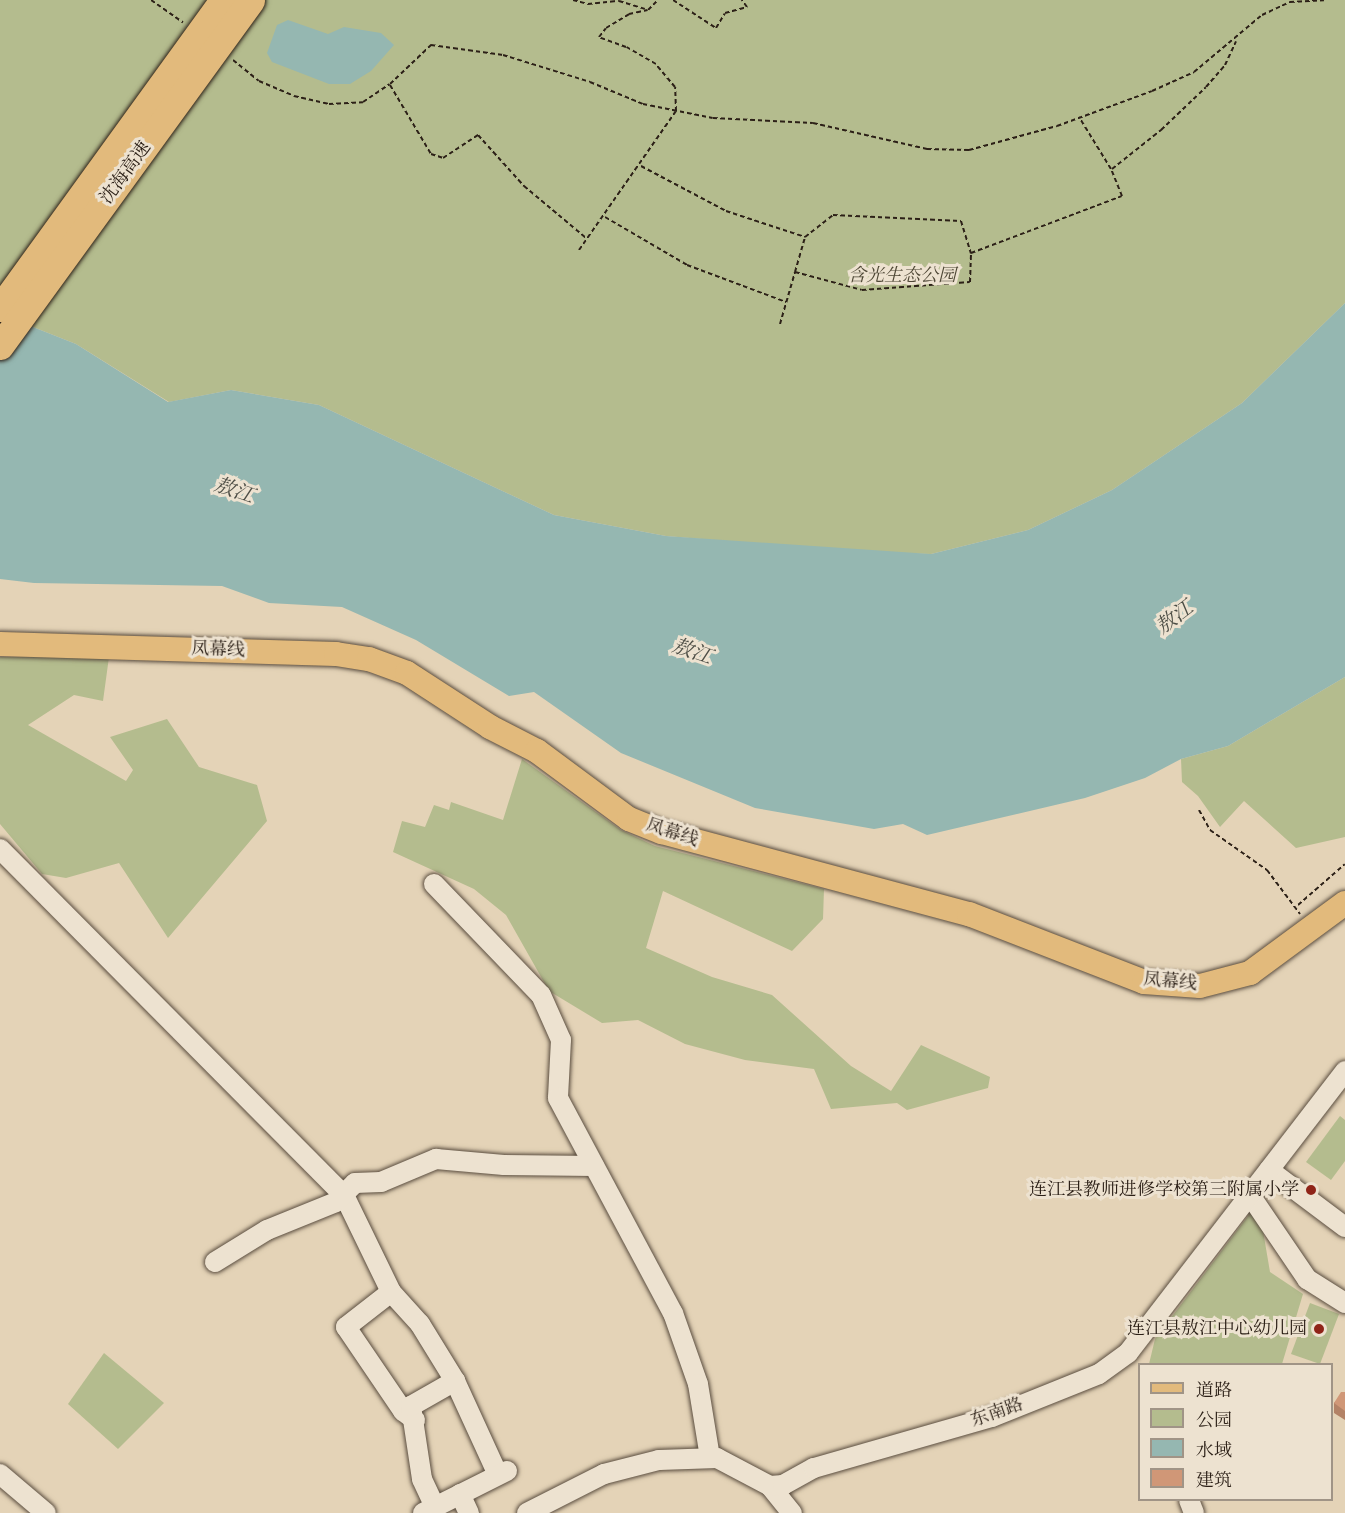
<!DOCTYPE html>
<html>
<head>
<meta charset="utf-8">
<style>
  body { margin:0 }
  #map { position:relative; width:1345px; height:1513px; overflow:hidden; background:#e4d3b7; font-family:"Libre Bodoni","Noto Serif SC",serif }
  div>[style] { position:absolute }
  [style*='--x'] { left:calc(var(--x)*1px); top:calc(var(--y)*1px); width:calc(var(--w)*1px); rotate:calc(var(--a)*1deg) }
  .green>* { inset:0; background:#b4bc8e }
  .water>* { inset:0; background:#95b7b1 }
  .path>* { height:2px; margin-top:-1px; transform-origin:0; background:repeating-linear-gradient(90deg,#2c2017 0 4.5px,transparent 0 7.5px) }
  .roads { filter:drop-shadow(0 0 2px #5a4d3f) drop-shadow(0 0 2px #5a4d3f) }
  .minor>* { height:20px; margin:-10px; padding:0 10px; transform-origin:10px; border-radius:10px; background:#ede2d0 }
  .major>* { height:24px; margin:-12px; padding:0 12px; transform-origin:12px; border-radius:12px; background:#e2ba7c }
  .bridges { filter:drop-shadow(0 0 2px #2c2017) drop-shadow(0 0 2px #2c2017) }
  .highway-bridge>* { height:27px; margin:-13.5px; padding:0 13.5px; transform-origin:13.5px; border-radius:13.5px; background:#e2ba7c }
  .wall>* { inset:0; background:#b38266 }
  .building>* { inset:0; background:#d09777 }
  .dots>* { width:16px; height:16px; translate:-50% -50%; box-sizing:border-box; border:3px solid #ede2d0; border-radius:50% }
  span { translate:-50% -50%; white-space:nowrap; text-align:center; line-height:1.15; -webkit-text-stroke:6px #ede2d0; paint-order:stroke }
  .street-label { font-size:18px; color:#2c2017 }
  .park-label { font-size:18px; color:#4e4735; font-style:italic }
  .poi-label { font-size:18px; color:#2c2017 }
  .right { translate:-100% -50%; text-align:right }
  .water-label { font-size:20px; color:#4c4d45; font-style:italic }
  .legend { position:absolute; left:1138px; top:1363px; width:195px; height:138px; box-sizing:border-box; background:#ede2d0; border:2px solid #a09486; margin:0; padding:8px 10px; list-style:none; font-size:18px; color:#2c2017 }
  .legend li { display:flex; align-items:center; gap:12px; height:30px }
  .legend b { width:30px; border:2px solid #a09486 }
</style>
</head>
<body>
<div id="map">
  <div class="green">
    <div style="clip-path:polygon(0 0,1345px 0,1345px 303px,1242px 403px,1112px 490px,1028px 530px,931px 554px,855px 552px,666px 536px,554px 515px,319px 405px,231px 390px,169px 402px,76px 344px,0 314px)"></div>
    <div style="clip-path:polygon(0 657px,109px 657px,103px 701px,74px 695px,28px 725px,126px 781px,133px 770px,110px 737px,167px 719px,199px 767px,257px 785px,267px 821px,168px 938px,119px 863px,66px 878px,42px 874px,0 824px)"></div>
    <div style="clip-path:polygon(1345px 677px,1345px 837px,1296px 848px,1244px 801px,1220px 827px,1198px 796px,1182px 782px,1181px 759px,1228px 746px)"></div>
    <div style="clip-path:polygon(522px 759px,621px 830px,655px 846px,824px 889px,823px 919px,792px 951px,663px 891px,646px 948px,712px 977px,772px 995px,851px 1066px,891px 1091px,921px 1045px,990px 1077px,988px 1088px,907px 1110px,897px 1103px,831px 1109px,814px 1069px,745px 1060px,685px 1044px,638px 1020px,602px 1023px,549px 991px,506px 915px,474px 889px,393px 852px,402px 821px,425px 827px,434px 805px,449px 810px,451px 802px,503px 820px)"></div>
    <div style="clip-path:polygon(1340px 1116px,1345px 1120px,1345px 1161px,1331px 1180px,1306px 1162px)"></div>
    <div style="clip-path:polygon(1254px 1208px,1260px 1213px,1270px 1272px,1303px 1294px,1282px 1364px,1149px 1364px,1155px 1339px)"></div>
    <div style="clip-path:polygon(1310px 1303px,1339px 1314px,1320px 1364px,1291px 1354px)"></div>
    <div style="clip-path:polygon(104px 1353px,164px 1403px,118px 1449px,68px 1404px)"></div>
  </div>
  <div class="water">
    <div style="clip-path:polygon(288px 20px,328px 34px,344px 27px,381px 33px,394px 45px,371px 71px,350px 84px,329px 84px,272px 62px,267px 53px,277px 25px)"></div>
    <div style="clip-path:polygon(1345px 303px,1345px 677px,1228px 746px,1181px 759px,1145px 778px,1085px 798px,927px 835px,903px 824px,874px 829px,755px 808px,621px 753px,534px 692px,509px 696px,416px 640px,342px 607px,269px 603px,222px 586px,34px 583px,0 579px,0 314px,76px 344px,168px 402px,231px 390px,319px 405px,554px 515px,666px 536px,931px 554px,1028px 530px,1112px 490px,1242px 403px)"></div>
  </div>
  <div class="path">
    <div style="--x:151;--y:0;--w:39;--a:35"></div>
    <div style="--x:573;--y:0;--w:16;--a:15"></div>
    <div style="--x:588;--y:4;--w:31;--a:-6"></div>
    <div style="--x:619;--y:1;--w:27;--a:17"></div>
    <div style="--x:673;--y:0;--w:51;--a:33.1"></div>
    <div style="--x:716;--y:28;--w:17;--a:-59"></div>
    <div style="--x:725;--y:13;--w:23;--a:-15"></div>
    <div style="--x:747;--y:7;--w:9;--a:-126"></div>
    <div style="--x:233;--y:60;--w:33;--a:39"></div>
    <div style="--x:259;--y:81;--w:38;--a:23"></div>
    <div style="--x:294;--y:96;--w:36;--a:13"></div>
    <div style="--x:329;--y:104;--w:34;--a:-3"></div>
    <div style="--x:363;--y:102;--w:32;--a:-34"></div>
    <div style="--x:390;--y:84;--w:57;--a:-43.6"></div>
    <div style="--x:431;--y:45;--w:73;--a:7.9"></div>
    <div style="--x:503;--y:55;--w:91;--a:17.2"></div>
    <div style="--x:590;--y:82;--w:57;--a:22.5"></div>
    <div style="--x:643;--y:104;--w:71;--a:11.3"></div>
    <div style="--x:713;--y:118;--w:100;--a:2.9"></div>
    <div style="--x:813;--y:123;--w:117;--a:12.8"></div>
    <div style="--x:927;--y:149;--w:42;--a:1.4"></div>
    <div style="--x:969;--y:150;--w:91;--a:-15.3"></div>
    <div style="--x:1057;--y:126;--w:101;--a:-20.2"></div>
    <div style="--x:1152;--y:91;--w:46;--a:-24.3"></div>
    <div style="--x:1194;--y:72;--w:89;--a:-40"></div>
    <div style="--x:1262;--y:15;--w:31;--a:-25"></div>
    <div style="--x:1290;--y:2;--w:34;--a:-3"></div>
    <div style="--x:390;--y:85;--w:80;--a:59.3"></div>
    <div style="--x:431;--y:154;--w:13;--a:18"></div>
    <div style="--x:443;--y:158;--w:42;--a:-33.3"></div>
    <div style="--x:478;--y:135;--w:69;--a:48"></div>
    <div style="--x:524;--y:186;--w:81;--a:40"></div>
    <div style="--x:641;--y:166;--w:96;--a:27.9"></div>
    <div style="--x:726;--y:211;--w:83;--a:18.2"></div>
    <div style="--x:1112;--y:169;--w:63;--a:-38.5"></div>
    <div style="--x:1161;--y:130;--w:62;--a:-43.7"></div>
    <div style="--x:1206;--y:87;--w:29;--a:-49"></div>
    <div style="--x:1225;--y:65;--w:26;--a:-65"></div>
    <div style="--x:605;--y:217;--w:95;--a:30.3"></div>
    <div style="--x:687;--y:265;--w:106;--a:20.5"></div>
    <div style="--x:579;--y:250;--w:169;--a:-55.1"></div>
    <div style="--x:676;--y:111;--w:24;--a:-92"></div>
    <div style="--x:675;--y:87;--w:30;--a:-130"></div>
    <div style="--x:656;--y:64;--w:34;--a:-150"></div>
    <div style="--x:626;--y:47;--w:29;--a:-160"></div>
    <div style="--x:599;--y:37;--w:11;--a:-52"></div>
    <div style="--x:606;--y:28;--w:27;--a:-31"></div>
    <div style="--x:629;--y:14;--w:19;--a:-12"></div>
    <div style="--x:648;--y:10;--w:14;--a:-45"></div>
    <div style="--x:795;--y:272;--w:36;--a:-74"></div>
    <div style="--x:805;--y:237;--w:36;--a:-38"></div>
    <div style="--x:833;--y:215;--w:128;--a:2.7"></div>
    <div style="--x:961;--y:221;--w:34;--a:73"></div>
    <div style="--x:780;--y:324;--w:54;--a:-73.9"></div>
    <div style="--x:795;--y:272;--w:69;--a:15"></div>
    <div style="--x:862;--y:290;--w:108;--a:-4.2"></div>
    <div style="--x:970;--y:282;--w:29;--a:-88"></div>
    <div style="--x:971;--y:253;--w:161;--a:-20.7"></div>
    <div style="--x:1122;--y:196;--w:29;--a:-112"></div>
    <div style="--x:1111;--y:169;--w:61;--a:-121.6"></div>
    <div style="--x:1199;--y:810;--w:23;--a:61"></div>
    <div style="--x:1210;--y:830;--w:70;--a:35.1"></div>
    <div style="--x:1267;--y:870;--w:55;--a:53.1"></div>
    <div style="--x:1298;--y:905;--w:62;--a:-41.1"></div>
  </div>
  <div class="roads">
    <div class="minor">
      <div style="--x:0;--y:849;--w:488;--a:45.2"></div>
      <div style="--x:344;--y:1195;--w:108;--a:64.1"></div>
      <div style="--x:391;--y:1292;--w:43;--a:47.8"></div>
      <div style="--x:420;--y:1324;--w:67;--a:58.4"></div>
      <div style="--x:455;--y:1381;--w:103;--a:65.4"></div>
      <div style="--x:434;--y:884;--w:154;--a:46.1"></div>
      <div style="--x:541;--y:995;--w:49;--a:66"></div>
      <div style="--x:561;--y:1040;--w:58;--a:93"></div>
      <div style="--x:558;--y:1098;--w:244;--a:61.9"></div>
      <div style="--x:673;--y:1313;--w:75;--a:70.6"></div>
      <div style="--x:698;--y:1384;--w:74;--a:80.7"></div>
      <div style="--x:1269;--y:1170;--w:95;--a:36.9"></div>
      <div style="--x:1250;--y:1195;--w:102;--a:55.8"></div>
      <div style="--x:1307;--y:1279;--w:45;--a:32.3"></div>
      <div style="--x:215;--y:1262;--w:61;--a:-31.6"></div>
      <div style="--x:267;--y:1230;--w:74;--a:-22.1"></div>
      <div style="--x:336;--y:1202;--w:27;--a:-45"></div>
      <div style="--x:355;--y:1183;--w:26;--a:-2"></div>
      <div style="--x:381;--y:1182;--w:60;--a:-22.7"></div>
      <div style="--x:436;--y:1159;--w:68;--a:5"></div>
      <div style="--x:504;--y:1165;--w:90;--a:0.6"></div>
      <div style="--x:391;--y:1292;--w:57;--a:142.1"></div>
      <div style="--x:346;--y:1327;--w:102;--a:55.8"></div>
      <div style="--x:403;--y:1411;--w:15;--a:37"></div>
      <div style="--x:0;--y:1474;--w:60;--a:40.3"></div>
      <div style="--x:770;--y:1486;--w:35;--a:51"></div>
      <div style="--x:460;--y:1494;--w:21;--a:65"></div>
      <div style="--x:1189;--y:1500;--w:14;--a:69"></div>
      <div style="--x:435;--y:1507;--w:31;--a:-115"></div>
      <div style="--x:422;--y:1479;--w:74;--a:-98.6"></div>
      <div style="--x:411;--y:1406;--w:51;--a:-29.6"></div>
      <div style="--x:423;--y:1513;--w:94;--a:-26.6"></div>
      <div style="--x:527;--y:1513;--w:86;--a:-26.9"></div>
      <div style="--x:604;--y:1474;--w:57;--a:-14.3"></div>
      <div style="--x:659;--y:1460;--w:58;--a:-2"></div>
      <div style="--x:717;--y:1458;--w:60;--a:27.8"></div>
      <div style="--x:770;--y:1486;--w:13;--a:-4"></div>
      <div style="--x:783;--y:1485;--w:35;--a:-29"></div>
      <div style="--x:814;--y:1468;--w:185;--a:-16"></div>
      <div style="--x:992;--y:1417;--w:115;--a:-21.9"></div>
      <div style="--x:1099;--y:1374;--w:36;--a:-36"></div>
      <div style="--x:1128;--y:1353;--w:356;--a:-52.4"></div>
    </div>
    <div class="major">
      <div style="--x:0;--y:644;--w:336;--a:1.7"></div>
      <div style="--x:336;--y:654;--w:33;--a:9"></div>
      <div style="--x:369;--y:659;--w:40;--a:20.2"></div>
      <div style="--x:407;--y:673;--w:99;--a:33"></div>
      <div style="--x:490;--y:727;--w:53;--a:27.1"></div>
      <div style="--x:537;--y:751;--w:114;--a:36.5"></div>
      <div style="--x:629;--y:819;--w:35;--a:22"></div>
      <div style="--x:662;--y:832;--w:318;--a:15"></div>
      <div style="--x:969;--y:914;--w:188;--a:21.2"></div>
      <div style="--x:1144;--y:982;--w:56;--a:4.1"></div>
      <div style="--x:1200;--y:986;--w:52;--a:-14.6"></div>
      <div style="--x:1250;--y:973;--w:118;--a:-36.4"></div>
    </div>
  </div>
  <div class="bridges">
    <div class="highway-bridge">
      <div style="--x:0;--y:308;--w:380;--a:-54.1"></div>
      <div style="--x:0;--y:346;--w:427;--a:-54"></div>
    </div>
  </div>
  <div class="wall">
    <div style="clip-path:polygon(1345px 1392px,1345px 1420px,1334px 1413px,1334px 1403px)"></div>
  </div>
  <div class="building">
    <div style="clip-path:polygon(1341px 1392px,1345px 1392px,1345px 1411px,1334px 1403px)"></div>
  </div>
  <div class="dots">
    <div style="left:1311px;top:1190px;background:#8f2418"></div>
    <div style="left:1319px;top:1329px;background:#8f2418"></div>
  </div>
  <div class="street-label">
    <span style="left:126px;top:173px;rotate:-54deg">沈海高速</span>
    <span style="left:218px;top:650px;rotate:2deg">凤幕线</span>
    <span style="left:672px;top:833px;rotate:18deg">凤幕线</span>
    <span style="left:1170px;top:982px;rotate:5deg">凤幕线</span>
    <span style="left:997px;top:1413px;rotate:-19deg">东南路</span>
  </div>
  <div class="park-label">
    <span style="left:902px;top:276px">含光生态公园</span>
  </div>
  <div class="poi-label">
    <span class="right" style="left:1299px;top:1190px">连江县教师进修学校第三附属小学</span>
    <span class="right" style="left:1307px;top:1329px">连江县敖江中心幼儿园</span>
  </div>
  <div class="water-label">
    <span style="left:234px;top:491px;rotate:19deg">敖江</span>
    <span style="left:1175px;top:618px;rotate:-37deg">敖江</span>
    <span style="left:692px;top:652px;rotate:19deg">敖江</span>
  </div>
  <ul class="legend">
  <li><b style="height:8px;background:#e2ba7c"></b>道路</li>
  <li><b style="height:16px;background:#b4bc8e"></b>公园</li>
  <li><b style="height:16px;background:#95b7b1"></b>水域</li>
  <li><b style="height:16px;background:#d09777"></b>建筑</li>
  </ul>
</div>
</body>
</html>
